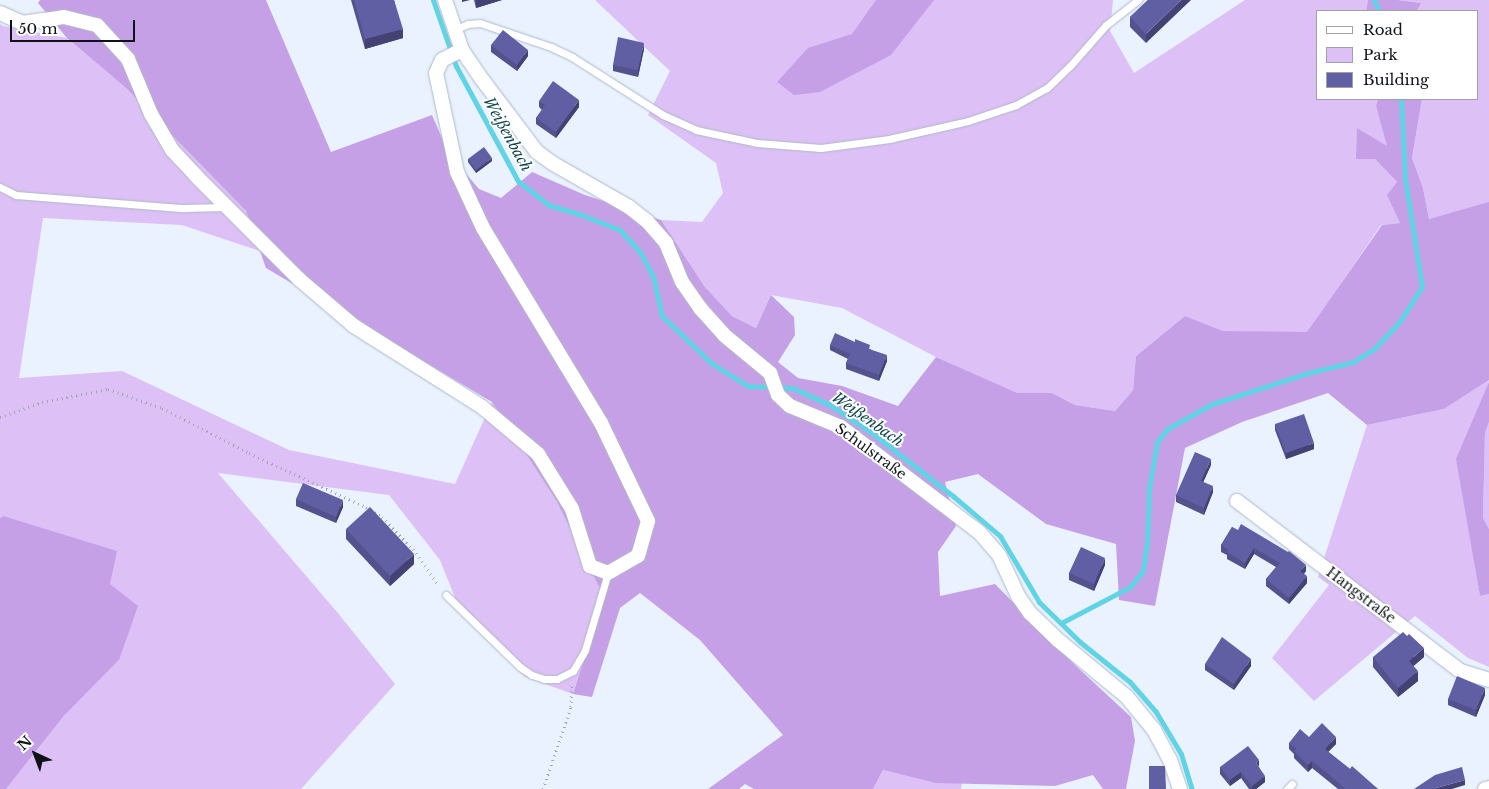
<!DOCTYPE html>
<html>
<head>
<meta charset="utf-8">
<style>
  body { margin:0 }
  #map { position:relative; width:1489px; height:789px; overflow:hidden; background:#e9f2fe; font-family:"Libre Baskerville",serif }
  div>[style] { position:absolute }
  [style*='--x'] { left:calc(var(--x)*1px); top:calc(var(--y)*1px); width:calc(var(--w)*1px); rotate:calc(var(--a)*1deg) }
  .green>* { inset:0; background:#ddc1f6 }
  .forest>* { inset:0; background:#c6a0e6 }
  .stream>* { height:5px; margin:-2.5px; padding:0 2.5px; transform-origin:2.5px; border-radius:2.5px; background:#60d4e5 }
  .path>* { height:3px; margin-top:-1.5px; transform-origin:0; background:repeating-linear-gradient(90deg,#9fa6b0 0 1px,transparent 0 5px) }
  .roads { filter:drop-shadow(0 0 1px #afb9c8) drop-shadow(0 0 1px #afb9c8) }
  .service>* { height:7px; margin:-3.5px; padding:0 3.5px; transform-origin:3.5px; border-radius:3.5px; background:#fff }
  .minor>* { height:14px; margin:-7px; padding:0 7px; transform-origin:7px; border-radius:7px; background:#fff }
  .wall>* { inset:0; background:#53528c }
  .shaded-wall>* { inset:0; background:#444272 }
  .building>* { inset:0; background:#615fa3 }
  span { translate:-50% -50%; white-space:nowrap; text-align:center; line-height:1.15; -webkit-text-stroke:4px #fff; paint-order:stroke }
  .street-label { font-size:14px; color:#0f1318 }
  .water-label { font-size:15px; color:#10454c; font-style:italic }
  .legend { position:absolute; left:1316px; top:10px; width:162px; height:90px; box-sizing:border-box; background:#fff; border:1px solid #9fa1a3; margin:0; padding:6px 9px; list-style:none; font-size:15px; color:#0f1318 }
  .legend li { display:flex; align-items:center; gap:10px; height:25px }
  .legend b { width:25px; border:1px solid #9fa1a3 }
  .north { position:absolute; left:10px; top:729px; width:50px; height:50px; -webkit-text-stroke:4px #fff; paint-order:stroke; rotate:317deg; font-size:14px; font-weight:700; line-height:20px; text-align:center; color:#0f1318 }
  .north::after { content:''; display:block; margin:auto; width:18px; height:22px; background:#0f1318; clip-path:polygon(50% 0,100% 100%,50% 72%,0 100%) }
  .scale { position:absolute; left:10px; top:20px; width:125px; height:22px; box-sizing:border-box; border:2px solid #0f1318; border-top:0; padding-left:6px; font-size:15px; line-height:18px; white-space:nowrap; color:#0f1318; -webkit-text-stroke:4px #fff; paint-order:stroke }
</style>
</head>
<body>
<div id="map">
  <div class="green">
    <div style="clip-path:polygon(595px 0,1113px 0,1110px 31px,1134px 73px,1245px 0,1368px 0,1366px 11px,1318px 11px,1318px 99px,1378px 99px,1376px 106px,1388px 146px,1356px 159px,1375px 159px,1397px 182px,1400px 223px,1381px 225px,1307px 333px,1222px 331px,1185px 316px,1136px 356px,1133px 390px,1115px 411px,1075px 405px,1052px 393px,1017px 394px,936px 357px,842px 308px,771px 295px,756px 328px,732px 316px,705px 287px,661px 220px,702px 222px,723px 193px,716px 163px,648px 115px,670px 71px)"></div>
    <div style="clip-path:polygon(1398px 0,1489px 0,1489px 203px,1429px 219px,1423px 188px,1412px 158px,1422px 99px,1478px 99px,1478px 11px,1417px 11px,1421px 3px)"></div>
    <div style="clip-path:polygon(0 24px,3px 26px,67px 38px,126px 88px,246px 211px,260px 251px,182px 225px,43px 218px,19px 378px,122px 371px,289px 450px,455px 484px,492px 402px,556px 500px,604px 597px,573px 694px,525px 677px,460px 610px,440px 560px,389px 495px,218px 473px,337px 612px,395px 684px,301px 789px,6px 789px,63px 717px,119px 660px,3px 516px,0 518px)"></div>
    <div style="clip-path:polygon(1489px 380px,1469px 529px,1480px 596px,1489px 594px,1489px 667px,1468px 658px,1415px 616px,1314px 701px,1272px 658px,1329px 585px,1318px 577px,1367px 425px,1444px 409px)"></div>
    <div style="clip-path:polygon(1489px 422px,1489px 529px,1483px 518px,1485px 433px)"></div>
    <div style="clip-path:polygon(883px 770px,935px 783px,962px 783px,961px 789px,873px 789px)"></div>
  </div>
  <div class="forest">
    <div style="clip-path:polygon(40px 0,266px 0,331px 152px,432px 115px,449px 154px,479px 189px,501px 198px,532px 172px,585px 195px,661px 220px,705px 287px,732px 316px,756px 328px,771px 295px,794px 317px,795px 335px,778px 362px,798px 378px,842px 386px,898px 406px,936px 357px,1017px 393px,1052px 393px,1075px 405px,1115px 411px,1133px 390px,1136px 356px,1185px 316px,1223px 331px,1307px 332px,1382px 225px,1400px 223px,1387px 195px,1397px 182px,1375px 159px,1356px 159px,1357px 128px,1387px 146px,1376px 106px,1378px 99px,1422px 99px,1412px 158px,1423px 188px,1429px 219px,1489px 202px,1489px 380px,1444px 409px,1367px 425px,1328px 393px,1242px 422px,1185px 448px,1155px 606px,1119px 600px,1116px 544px,1046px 524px,978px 474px,945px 482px,956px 526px,938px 552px,940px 596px,995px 584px,1077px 667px,1131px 717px,1135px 741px,1126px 789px,1103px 789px,1093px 775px,1055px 786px,935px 783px,883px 770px,873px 789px,754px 789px,745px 784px,739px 789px,708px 789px,783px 735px,700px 640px,640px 593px,620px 608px,592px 697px,573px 694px,604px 597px,556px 500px,492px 402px,266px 268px,246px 211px,126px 88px,67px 38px,38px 3px)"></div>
    <div style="clip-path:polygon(876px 0,934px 0,891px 55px,820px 92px,794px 95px,777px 82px,808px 48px,852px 34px)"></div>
    <div style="clip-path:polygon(1368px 0,1398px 0,1421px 3px,1417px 11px,1366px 11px)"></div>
    <div style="clip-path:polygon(1489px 382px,1489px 422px,1485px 433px,1483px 518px,1489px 529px,1489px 594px,1480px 596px,1456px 459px)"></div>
    <div style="clip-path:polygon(3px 516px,117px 551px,110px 584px,138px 606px,119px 660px,63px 717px,6px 789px,0 789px,0 518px)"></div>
  </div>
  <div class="stream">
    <div style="--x:433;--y:0;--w:70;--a:70.8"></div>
    <div style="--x:456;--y:66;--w:131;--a:61.7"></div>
    <div style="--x:518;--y:181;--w:39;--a:38"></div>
    <div style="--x:549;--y:205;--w:34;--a:17"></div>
    <div style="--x:582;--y:215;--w:41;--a:21.5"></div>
    <div style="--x:620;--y:230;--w:30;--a:48"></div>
    <div style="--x:640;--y:252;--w:27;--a:62"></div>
    <div style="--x:653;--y:276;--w:41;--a:77.3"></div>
    <div style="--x:662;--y:316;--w:68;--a:43.8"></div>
    <div style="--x:711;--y:363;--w:44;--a:31.9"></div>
    <div style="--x:748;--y:386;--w:45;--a:2.5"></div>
    <div style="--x:793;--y:388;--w:41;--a:24.7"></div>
    <div style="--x:830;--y:405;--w:50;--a:33.7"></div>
    <div style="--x:872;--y:433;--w:103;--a:37.9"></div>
    <div style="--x:953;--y:496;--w:62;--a:40.4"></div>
    <div style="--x:1000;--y:536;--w:77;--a:59.4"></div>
    <div style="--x:1039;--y:602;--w:57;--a:44.3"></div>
    <div style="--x:1080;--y:642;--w:64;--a:38.7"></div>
    <div style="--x:1130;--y:682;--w:40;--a:49"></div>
    <div style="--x:1156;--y:712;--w:49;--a:59.2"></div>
    <div style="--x:1181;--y:754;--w:37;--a:73"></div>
    <div style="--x:1374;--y:0;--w:12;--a:66"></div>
    <div style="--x:1061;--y:623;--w:78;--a:-27.6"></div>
    <div style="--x:1130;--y:587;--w:21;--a:-51"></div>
    <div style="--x:1143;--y:571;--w:28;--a:-82"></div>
    <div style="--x:1147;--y:543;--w:54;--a:-87.9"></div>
    <div style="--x:1149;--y:489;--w:48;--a:-80.3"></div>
    <div style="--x:1157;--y:442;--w:16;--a:-52"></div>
    <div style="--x:1167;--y:429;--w:51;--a:-29.1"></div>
    <div style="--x:1212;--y:404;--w:101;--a:-17.9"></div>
    <div style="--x:1308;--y:373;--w:46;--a:-13.7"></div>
    <div style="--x:1353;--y:362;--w:26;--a:-32"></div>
    <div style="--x:1375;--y:348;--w:37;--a:-47"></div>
    <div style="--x:1400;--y:321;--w:40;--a:-57.1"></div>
    <div style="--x:1422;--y:287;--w:110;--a:-98.9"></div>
    <div style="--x:1405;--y:178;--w:79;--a:-92.9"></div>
  </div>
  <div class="path">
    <div style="--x:0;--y:417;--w:45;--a:-19.7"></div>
    <div style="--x:42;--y:402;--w:67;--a:-11.1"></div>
    <div style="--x:108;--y:389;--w:57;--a:19.4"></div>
    <div style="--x:162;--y:408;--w:98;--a:27.3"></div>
    <div style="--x:249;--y:453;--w:129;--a:24.8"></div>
    <div style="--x:366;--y:507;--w:19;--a:32"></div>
    <div style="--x:382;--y:517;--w:45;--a:45.9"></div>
    <div style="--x:413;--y:549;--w:45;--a:54.9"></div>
    <div style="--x:543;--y:789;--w:87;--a:-71.1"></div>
    <div style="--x:571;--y:707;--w:23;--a:-88"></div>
  </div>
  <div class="roads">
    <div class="service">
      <div style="--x:456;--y:29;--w:13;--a:-23"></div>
      <div style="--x:468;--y:24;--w:12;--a:-5"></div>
      <div style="--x:480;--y:23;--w:75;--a:18.7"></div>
      <div style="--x:551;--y:47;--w:23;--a:25"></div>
      <div style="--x:572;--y:57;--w:108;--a:32.5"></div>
      <div style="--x:663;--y:115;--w:36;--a:24"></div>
      <div style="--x:696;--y:130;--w:62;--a:12"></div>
      <div style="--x:757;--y:143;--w:64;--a:4.5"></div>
      <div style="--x:821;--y:148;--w:69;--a:-7.5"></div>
      <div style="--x:889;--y:139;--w:81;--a:-12.8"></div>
      <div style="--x:968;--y:121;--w:51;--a:-18.4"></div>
      <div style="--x:1016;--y:105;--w:35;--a:-29"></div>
      <div style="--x:1047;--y:88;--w:32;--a:-44"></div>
      <div style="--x:1070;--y:66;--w:55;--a:-48.7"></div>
      <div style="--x:1106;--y:25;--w:41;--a:-38"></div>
      <div style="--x:0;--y:187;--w:18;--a:27"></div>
      <div style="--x:16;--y:195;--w:168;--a:4.5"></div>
      <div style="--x:183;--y:208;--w:42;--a:-1.4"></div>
      <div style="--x:446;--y:595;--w:103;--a:44.2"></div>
      <div style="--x:520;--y:667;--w:14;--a:34"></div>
      <div style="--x:532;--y:675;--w:13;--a:18"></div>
      <div style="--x:544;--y:679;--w:13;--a:0"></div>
      <div style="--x:557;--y:679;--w:18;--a:-27"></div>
      <div style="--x:573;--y:671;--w:24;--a:-60"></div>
      <div style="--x:585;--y:650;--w:80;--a:-73.4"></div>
      <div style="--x:1287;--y:789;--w:7;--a:-45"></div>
    </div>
    <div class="minor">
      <div style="--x:445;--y:0;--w:53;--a:71.2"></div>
      <div style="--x:462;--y:50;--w:34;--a:56"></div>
      <div style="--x:481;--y:78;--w:93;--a:52.9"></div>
      <div style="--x:537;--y:152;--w:19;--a:36"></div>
      <div style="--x:552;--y:163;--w:89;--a:29.7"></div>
      <div style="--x:629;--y:207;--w:23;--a:38"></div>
      <div style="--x:647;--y:221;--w:29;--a:49"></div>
      <div style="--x:666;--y:243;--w:42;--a:67.7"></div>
      <div style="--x:682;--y:282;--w:32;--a:55"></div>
      <div style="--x:700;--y:308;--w:36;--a:48"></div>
      <div style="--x:724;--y:335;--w:60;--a:39.6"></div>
      <div style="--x:770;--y:373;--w:23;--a:70"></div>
      <div style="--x:778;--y:395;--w:16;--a:43"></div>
      <div style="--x:790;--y:406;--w:55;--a:22.4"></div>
      <div style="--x:841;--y:427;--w:173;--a:37.3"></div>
      <div style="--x:979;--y:532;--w:30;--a:49"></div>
      <div style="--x:999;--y:555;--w:45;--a:65.1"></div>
      <div style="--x:1018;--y:596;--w:21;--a:55"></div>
      <div style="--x:1030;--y:613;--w:39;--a:44"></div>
      <div style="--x:1058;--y:640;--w:89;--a:39.6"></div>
      <div style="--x:1127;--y:697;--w:43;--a:50.7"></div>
      <div style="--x:1154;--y:730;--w:34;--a:62"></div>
      <div style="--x:1170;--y:760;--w:31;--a:71"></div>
      <div style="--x:0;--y:13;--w:24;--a:24"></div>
      <div style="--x:22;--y:23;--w:42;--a:-8.1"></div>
      <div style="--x:64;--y:17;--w:34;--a:14"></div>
      <div style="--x:97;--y:25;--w:46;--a:47.6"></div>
      <div style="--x:128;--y:59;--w:60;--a:67.3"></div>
      <div style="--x:151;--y:114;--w:42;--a:59.7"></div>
      <div style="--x:172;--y:150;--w:35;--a:47"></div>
      <div style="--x:196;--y:176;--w:146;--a:45"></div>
      <div style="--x:299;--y:279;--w:72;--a:40.5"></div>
      <div style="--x:354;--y:326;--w:151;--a:32.3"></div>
      <div style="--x:482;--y:407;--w:73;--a:40"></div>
      <div style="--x:538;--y:454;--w:65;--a:58.3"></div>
      <div style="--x:572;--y:509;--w:60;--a:72.5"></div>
      <div style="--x:590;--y:566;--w:19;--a:21"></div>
      <div style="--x:608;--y:573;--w:34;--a:-30"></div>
      <div style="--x:638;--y:556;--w:36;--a:-74"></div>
      <div style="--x:648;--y:521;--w:109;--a:-115.6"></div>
      <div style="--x:601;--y:423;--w:228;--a:-121.2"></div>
      <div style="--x:483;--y:228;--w:62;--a:-114.9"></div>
      <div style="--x:457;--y:172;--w:101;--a:-102"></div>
      <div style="--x:436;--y:73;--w:14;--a:-65"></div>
      <div style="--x:442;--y:60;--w:22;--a:-27"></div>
      <div style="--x:1237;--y:501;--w:280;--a:37.3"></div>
      <div style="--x:1460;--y:671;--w:30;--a:17"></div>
      <div style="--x:1485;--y:789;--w:4;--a:-14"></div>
    </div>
  </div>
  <div class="wall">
    <div style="clip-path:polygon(351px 0,394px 0,403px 38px,365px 49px)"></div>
    <div style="clip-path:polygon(474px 0,502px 0,476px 8px)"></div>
    <div style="clip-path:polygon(1148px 0,1146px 43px,1130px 27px,1130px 17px)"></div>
    <div style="clip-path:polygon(491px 45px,528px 56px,517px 71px,491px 52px)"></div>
    <div style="clip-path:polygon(644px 49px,638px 77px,613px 71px,613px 65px)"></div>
    <div style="clip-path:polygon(539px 101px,579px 107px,556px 138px,536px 124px,536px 118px,542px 110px,539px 107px)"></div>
    <div style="clip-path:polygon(468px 159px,492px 161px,476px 173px,468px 162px)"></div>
    <div style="clip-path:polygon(830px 345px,870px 349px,887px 361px,879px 381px,846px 369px,846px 363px,848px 359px,830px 350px)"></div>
    <div style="clip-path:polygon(1275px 424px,1314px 449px,1286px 459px,1275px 430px)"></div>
    <div style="clip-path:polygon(1211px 465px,1203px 482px,1213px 492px,1204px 515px,1176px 502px,1176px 495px)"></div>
    <div style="clip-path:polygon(296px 499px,343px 507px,336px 523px,296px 506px)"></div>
    <div style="clip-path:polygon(1232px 527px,1306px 571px,1304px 574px,1307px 583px,1289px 604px,1266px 586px,1266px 579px,1276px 567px,1254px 554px,1245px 569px,1227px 559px,1227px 555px,1221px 552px,1221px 545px)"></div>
    <div style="clip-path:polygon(346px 529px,414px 564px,390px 586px,346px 539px)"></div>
    <div style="clip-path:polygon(1105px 565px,1094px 591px,1069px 580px,1069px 573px)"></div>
    <div style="clip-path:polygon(1373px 657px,1424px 657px,1413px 666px,1418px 681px,1398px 697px,1373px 667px)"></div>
    <div style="clip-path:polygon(1205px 664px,1251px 666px,1234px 690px,1205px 670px)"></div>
    <div style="clip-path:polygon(1485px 695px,1476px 717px,1448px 705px,1448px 699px)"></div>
    <div style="clip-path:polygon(1309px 737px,1336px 744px,1328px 752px,1350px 769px,1378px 789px,1338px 789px,1312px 768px,1308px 772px,1294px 758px,1294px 754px,1289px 749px,1289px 743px)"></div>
    <div style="clip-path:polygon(1220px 767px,1259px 767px,1265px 782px,1256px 789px,1249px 789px,1241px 778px,1230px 786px,1220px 774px)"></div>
  </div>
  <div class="shaded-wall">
    <div style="clip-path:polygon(462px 0,470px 0,462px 2px)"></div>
    <div style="clip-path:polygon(476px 0,502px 0,476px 8px)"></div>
    <div style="clip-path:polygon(1181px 0,1191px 0,1146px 43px,1146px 34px)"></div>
    <div style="clip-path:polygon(403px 29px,403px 38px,365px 49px,365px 39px)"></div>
    <div style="clip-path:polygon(644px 43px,644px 49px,638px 77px,638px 70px)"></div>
    <div style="clip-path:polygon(528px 50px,528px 56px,517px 71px,517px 65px)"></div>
    <div style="clip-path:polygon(579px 100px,579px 107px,556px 138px,556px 132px)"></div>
    <div style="clip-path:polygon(492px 158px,492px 161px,476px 173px,476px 170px)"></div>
    <div style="clip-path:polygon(887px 355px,887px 361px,879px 381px,879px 375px)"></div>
    <div style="clip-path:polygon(1314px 443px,1314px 449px,1286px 459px,1286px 453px)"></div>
    <div style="clip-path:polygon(1211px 459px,1211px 465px,1201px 487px,1201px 481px)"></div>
    <div style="clip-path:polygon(1213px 486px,1213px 492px,1204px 515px,1204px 508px)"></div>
    <div style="clip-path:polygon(343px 500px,343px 507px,336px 523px,336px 517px)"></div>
    <div style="clip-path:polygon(1254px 548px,1254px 554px,1245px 569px,1245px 563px)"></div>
    <div style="clip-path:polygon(414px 554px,414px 564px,390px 586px,390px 576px)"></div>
    <div style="clip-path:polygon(1105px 558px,1105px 565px,1094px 591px,1094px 584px)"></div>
    <div style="clip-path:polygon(1306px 565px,1306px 571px,1300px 578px,1300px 571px)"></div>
    <div style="clip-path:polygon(1307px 576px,1307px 583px,1289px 604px,1289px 598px)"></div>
    <div style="clip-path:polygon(1424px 648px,1424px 657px,1409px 670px,1409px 661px)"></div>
    <div style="clip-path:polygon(1251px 659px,1251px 666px,1234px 690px,1234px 684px)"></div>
    <div style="clip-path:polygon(1418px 671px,1418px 681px,1398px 697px,1398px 688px)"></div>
    <div style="clip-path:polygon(1485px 688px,1485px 695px,1476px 717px,1476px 710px)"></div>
    <div style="clip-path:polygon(1336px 737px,1336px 744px,1325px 755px,1325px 749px)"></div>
    <div style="clip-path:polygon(1259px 760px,1259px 767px,1256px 763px)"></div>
    <div style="clip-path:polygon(1312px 761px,1312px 768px,1308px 772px,1308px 765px)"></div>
    <div style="clip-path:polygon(1241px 772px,1241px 778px,1230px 786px,1230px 780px)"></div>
    <div style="clip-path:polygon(1265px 776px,1265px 782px,1256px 789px,1252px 789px,1252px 786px)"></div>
    <div style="clip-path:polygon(1465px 780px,1465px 785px,1452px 789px,1436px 789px,1436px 788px)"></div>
  </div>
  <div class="building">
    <div style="clip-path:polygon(354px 0,394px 0,403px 29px,365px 39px)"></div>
    <div style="clip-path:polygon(1148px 0,1181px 0,1146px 34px,1130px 17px)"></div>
    <div style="clip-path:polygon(503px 30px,528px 50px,517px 65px,491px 45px)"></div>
    <div style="clip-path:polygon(618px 37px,644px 43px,638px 70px,613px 65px)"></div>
    <div style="clip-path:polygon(553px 81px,579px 100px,556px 132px,536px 118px,545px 105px,539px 101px)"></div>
    <div style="clip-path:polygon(484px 147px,492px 158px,476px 170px,468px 159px)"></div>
    <div style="clip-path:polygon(835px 333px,855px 342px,855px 339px,870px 345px,869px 349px,887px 355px,879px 375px,846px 363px,850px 354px,830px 345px)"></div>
    <div style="clip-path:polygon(1304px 414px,1314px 443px,1286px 453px,1275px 424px)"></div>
    <div style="clip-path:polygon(1195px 452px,1211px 459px,1201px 481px,1213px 486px,1204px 508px,1176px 495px)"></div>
    <div style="clip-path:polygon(303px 483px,343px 500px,336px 517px,296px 499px)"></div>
    <div style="clip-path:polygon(370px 507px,414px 554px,390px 576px,346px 529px)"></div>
    <div style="clip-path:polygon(1241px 524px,1288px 552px,1289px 551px,1306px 565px,1300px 571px,1307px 576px,1289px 598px,1266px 579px,1280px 563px,1254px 548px,1245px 563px,1227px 552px,1229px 550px,1221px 545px,1232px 527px,1238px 530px)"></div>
    <div style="clip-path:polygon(1081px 547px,1105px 558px,1094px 584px,1069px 573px)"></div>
    <div style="clip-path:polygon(1403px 632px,1407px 636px,1409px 634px,1424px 648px,1409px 661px,1418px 671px,1398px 688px,1373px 657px)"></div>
    <div style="clip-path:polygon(1222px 637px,1251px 659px,1234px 684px,1205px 664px)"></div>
    <div style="clip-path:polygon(1457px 676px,1485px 688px,1476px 710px,1448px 699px)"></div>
    <div style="clip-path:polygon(1322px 723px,1336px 737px,1325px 749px,1350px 769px,1352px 766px,1378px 789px,1345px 789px,1331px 776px,1312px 761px,1308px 765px,1294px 751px,1297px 749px,1289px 743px,1300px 729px,1309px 737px)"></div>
    <div style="clip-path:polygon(1248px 746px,1259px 760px,1256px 763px,1265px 776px,1252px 786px,1241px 772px,1230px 780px,1220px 767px)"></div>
    <div style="clip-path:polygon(1149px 766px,1165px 766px,1166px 789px,1149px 789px)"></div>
    <div style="clip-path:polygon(1462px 767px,1465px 780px,1436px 788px,1437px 789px,1414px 789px,1435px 775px)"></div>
  </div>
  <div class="street-label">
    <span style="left:871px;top:451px;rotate:36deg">Schulstraße</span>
    <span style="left:1361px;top:595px;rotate:37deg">Hangstraße</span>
  </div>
  <div class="water-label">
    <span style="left:508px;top:134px;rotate:61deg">Weißenbach</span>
    <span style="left:868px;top:419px;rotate:35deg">Weißenbach</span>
  </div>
  <ul class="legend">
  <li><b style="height:6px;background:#fff"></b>Road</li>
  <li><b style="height:14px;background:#ddc1f6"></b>Park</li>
  <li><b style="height:14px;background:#615fa3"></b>Building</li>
  </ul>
  <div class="north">N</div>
  <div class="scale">50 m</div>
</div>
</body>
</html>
